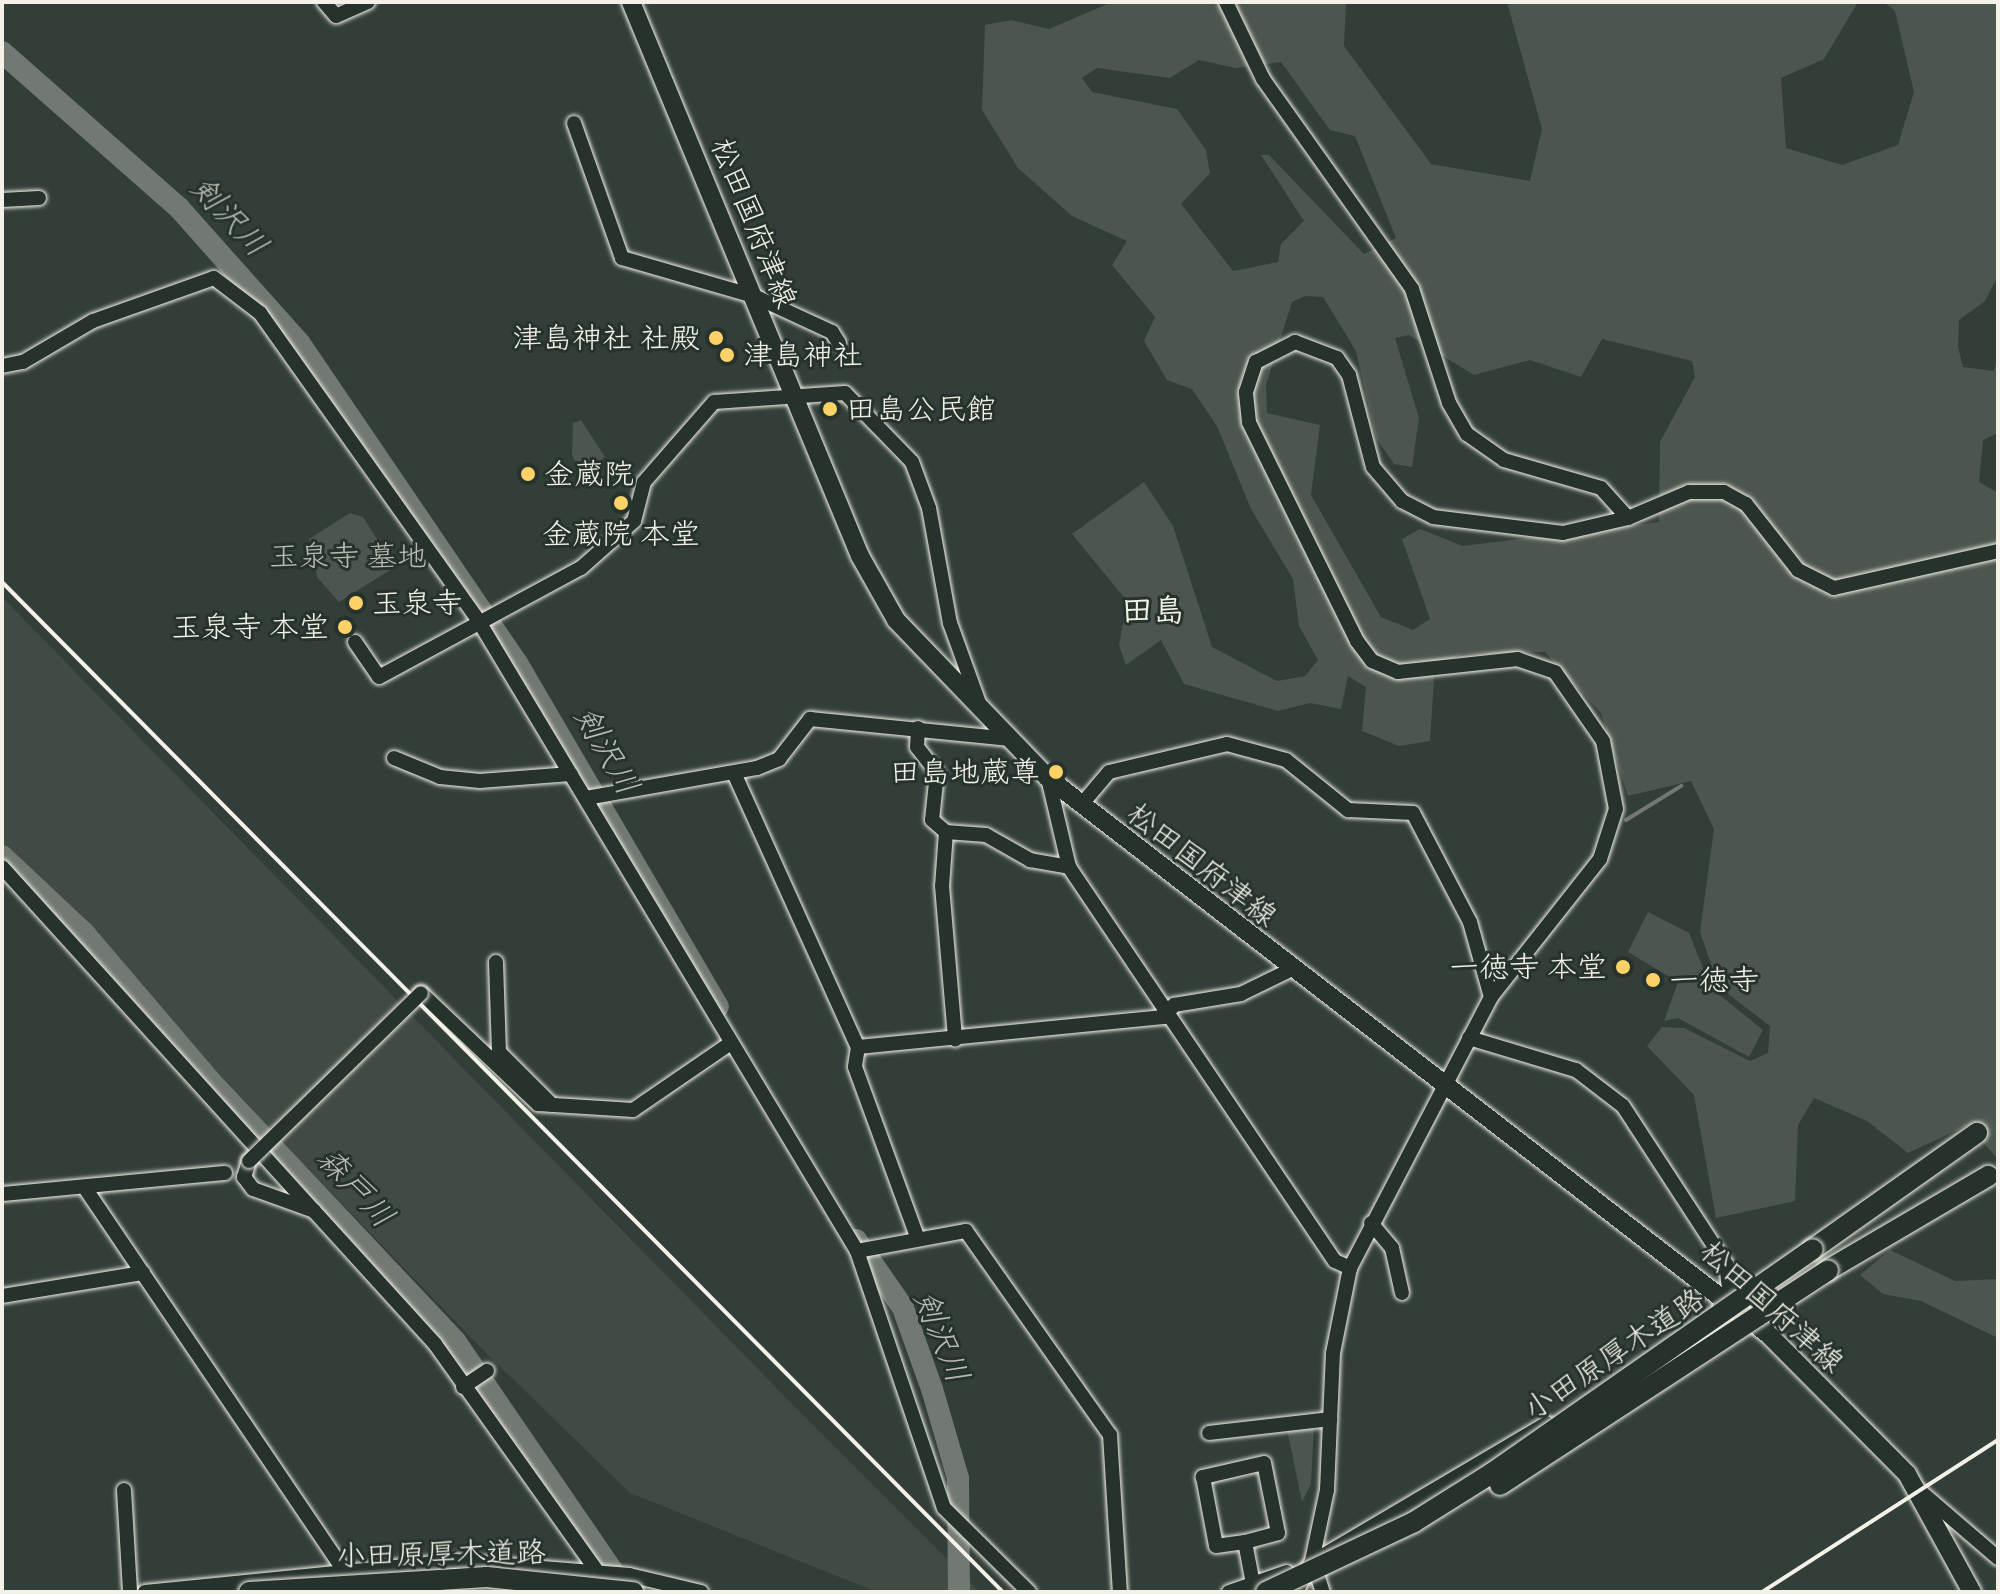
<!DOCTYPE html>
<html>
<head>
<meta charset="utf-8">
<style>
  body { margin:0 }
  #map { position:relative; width:2000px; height:1594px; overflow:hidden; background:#323e38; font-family:Sriracha,"Klee One",sans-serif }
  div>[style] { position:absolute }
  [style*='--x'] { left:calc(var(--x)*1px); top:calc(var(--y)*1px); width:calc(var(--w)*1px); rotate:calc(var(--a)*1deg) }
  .built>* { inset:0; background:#404b44 }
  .green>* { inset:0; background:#4c564f }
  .stream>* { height:4px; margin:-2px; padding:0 2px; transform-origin:2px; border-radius:2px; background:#727972 }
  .river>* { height:22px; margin:-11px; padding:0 11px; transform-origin:11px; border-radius:11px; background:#727972 }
  .highway-tunnel>* { height:20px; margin-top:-10px; transform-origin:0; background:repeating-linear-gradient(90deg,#4f5952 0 20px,transparent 0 30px) }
  .roads { filter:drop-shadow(0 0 2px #f4f1e8) drop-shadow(0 0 2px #f4f1e8) }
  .minor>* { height:14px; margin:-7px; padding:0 7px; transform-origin:7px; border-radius:7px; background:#26332d }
  .major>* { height:18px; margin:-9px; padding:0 9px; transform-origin:9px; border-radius:9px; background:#26332d }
  .highway>* { height:20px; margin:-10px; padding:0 10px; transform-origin:10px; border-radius:10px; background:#26332d }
  .rail>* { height:4px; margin:-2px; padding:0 2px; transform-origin:2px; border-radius:2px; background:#f4f1e8 }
  .bridges { filter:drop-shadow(0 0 2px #f4f1e8) drop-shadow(0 0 2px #f4f1e8) }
  .minor-bridge>* { height:14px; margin:-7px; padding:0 7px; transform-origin:7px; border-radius:7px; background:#26332d }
  .highway-bridge>* { height:20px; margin:-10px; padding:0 10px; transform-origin:10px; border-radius:10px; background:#26332d }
  .dots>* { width:22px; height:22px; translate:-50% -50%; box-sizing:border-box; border:4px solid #26332d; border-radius:50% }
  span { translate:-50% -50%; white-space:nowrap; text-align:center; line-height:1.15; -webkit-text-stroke:6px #26332d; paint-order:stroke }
  .street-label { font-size:30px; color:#f4f1e8 }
  .poi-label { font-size:30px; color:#f4f1e8 }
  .right { translate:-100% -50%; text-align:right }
  .left { translate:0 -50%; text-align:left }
  .park-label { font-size:30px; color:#b9bbb2 }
  .water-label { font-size:32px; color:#babbb3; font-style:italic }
  .neighbourhood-label { font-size:32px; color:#f4f1e8; font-weight:700 }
  .frame { position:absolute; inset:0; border:4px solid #f4f1e8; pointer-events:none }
</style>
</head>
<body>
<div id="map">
  <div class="built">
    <div style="clip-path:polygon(2px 597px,803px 1415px,980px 1592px,877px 1592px,630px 1493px,479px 1346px,2px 851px)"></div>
  </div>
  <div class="green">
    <div style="clip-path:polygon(evenodd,1112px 2px,1346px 2px,1344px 46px,1431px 164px,1530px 181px,1542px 129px,1507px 2px,1858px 2px,1824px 59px,1781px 78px,1786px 148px,1842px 165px,1898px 145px,1914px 92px,1895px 11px,1884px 2px,1998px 2px,1998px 276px,1985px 301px,1959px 320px,1958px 347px,1963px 367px,1994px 371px,1998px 354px,1998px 433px,1983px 440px,1979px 482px,1998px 493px,1998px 1159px,1968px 1125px,1908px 1153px,1867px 1121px,1814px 1098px,1798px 1125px,1795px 1201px,1716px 1218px,1694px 1095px,1647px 1046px,1662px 1027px,1684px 1028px,1750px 1061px,1768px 1053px,1770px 1026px,1719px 987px,1700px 932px,1714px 829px,1691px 781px,1628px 796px,1601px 713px,1545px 652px,1463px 654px,1435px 664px,1430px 741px,1399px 746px,1362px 731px,1366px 687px,1348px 676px,1341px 709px,1310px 703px,1278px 711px,1184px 684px,1161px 640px,1126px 665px,1119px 645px,1127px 601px,1072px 534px,1144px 482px,1173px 526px,1212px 647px,1277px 681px,1305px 676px,1318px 660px,1299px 626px,1293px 579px,1251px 509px,1217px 426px,1192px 389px,1167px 380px,1144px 341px,1155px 317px,1112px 265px,1127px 241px,1072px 216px,1018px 168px,982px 110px,985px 25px,1011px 20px,1049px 29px,1112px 2px,1199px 60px,1236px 68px,1281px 62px,1330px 130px,1355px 136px,1396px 238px,1364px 254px,1269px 155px,1261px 155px,1304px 221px,1281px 244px,1278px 262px,1233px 271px,1181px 204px,1210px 173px,1206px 150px,1177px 109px,1092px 92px,1082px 78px,1097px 68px,1170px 78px,1199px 60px,1112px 2px,1305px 296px,1323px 297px,1356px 351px,1376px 438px,1394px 464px,1412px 467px,1419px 418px,1395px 338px,1409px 335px,1474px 375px,1530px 360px,1581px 377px,1602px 339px,1692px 361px,1695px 377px,1660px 442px,1659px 522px,1463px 546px,1420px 529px,1402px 539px,1430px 619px,1413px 630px,1381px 617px,1311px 495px,1320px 425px,1267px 413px,1266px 385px,1292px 302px,1305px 296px)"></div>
    <div style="clip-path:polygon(581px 420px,605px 457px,580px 474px,572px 454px,573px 423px)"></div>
    <div style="clip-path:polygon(350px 513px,363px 517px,395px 567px,339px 602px,317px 577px,309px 539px)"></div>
    <div style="clip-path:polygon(1648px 912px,1689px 933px,1711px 988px,1763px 1030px,1749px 1057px,1678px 1018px,1664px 1021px,1678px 982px,1628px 952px)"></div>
    <div style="clip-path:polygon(1890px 1250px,1955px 1281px,1998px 1279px,1998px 1338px,1921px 1301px,1883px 1294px,1860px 1275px)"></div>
    <div style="clip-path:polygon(1314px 1426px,1311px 1484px,1302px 1502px,1287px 1429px)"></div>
  </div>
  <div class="stream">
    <div style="--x:1626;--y:820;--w:65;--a:-31.7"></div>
  </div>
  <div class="river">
    <div style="--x:2;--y:52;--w:236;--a:41.4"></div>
    <div style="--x:179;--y:208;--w:182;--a:48.3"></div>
    <div style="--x:300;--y:344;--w:386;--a:55.8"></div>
    <div style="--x:517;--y:663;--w:398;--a:59.7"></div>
    <div style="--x:2;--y:856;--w:111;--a:43.2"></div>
    <div style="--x:83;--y:932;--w:197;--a:49.5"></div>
    <div style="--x:211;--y:1082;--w:356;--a:46.7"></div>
    <div style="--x:455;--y:1341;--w:303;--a:55.6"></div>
    <div style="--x:856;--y:1240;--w:83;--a:55.3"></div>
    <div style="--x:903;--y:1308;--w:86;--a:70.3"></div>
    <div style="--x:932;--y:1389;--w:93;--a:73.7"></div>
    <div style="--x:958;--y:1478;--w:114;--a:89.5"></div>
  </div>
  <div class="highway-tunnel">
    <div style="--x:1977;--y:1133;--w:25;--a:-34"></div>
  </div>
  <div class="roads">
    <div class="minor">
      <div style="--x:324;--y:2;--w:18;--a:49"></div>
      <div style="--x:336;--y:16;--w:35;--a:-24"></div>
      <div style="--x:1226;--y:2;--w:85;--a:64.3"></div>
      <div style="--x:1263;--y:79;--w:257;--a:54.6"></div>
      <div style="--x:1412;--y:289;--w:120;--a:72"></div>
      <div style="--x:1449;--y:403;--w:36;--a:60"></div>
      <div style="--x:1467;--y:434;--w:45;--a:35.1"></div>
      <div style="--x:1504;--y:460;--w:101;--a:16.1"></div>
      <div style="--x:1601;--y:488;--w:40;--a:48"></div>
      <div style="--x:574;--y:123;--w:143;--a:70.4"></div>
      <div style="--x:622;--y:258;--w:137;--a:16.1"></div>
      <div style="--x:754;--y:296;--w:86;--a:24.8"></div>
      <div style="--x:832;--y:332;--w:13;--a:58"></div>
      <div style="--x:2;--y:200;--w:37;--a:-3"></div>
      <div style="--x:2;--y:366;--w:21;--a:-11"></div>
      <div style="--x:23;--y:362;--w:81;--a:-30.4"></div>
      <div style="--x:93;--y:321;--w:128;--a:-19.6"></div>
      <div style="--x:214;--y:278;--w:58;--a:37.3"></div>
      <div style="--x:260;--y:313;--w:377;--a:54.6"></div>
      <div style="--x:478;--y:620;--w:736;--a:59.01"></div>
      <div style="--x:857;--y:1251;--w:271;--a:71.3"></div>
      <div style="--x:944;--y:1508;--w:120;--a:44.7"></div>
      <div style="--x:355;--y:642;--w:42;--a:55.6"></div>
      <div style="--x:379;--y:677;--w:230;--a:-28.4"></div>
      <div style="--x:581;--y:568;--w:71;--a:-41.6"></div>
      <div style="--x:634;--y:521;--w:40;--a:-75.6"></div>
      <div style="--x:644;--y:482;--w:106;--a:-48.8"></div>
      <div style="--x:714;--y:402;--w:131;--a:-3.9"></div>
      <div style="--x:845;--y:393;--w:96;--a:45.8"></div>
      <div style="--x:912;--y:462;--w:49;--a:69.7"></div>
      <div style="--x:929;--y:508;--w:117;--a:79.7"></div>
      <div style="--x:950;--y:623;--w:88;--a:70.1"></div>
      <div style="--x:918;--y:728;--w:19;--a:93"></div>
      <div style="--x:917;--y:747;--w:33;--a:52"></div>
      <div style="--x:937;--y:773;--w:47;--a:96.1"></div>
      <div style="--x:932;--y:820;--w:18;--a:41"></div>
      <div style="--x:946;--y:832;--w:54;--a:94.2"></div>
      <div style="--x:942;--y:886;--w:154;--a:85.1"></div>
      <div style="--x:394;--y:758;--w:50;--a:22.4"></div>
      <div style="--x:440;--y:777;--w:40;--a:5.7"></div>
      <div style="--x:480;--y:781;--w:91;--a:-4.4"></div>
      <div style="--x:734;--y:773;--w:301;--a:65.7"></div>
      <div style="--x:858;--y:1047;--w:20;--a:99"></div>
      <div style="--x:855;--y:1067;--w:180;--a:69.9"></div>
      <div style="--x:1048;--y:778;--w:91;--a:76.7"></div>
      <div style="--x:1069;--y:867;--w:475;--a:56"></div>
      <div style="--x:1335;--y:1261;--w:17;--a:25"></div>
      <div style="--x:586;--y:798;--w:174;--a:-10"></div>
      <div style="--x:757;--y:768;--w:24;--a:-22"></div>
      <div style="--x:779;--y:759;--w:51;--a:-52.2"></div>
      <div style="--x:810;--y:719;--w:201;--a:5.7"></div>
      <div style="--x:1081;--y:805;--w:43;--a:-49.7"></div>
      <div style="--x:1109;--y:772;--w:121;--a:-13.3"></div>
      <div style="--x:1227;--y:744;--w:61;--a:15.2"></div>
      <div style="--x:1286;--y:760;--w:80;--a:38.9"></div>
      <div style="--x:1348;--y:810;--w:65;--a:2.6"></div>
      <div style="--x:1413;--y:813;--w:123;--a:62.4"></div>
      <div style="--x:1470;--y:922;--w:78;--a:74.4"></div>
      <div style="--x:946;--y:832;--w:40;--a:4.3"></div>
      <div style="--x:986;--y:835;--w:51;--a:29.6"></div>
      <div style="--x:1030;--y:860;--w:40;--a:10"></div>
      <div style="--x:2;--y:867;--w:464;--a:47.8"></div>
      <div style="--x:496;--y:962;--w:90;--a:88.1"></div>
      <div style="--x:499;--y:1052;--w:75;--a:45"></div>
      <div style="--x:421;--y:993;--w:161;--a:43.5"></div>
      <div style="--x:538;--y:1104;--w:95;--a:3.6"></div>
      <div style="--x:633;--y:1110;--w:115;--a:-34.4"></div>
      <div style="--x:1469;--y:1038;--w:112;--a:16.7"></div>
      <div style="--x:1576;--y:1070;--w:59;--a:37.5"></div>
      <div style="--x:1623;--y:1106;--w:189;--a:56.9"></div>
      <div style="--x:1726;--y:1264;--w:35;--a:83"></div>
      <div style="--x:1730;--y:1299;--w:12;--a:145"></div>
      <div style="--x:858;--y:1047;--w:307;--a:-5.6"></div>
      <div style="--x:1164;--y:1017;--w:16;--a:-50"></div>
      <div style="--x:1174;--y:1005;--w:68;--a:-9.3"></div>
      <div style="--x:1241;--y:994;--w:55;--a:-26.1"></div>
      <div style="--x:249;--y:1161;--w:17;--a:107"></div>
      <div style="--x:244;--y:1177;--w:15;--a:53"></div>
      <div style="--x:253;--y:1189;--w:65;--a:19.8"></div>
      <div style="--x:314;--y:1211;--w:180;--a:47.7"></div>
      <div style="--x:435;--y:1344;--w:305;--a:54.5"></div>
      <div style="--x:85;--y:1188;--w:471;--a:55.9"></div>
      <div style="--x:2;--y:1194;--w:224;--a:-5.4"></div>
      <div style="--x:1371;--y:1223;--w:33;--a:50"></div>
      <div style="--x:1392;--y:1248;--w:46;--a:77.5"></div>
      <div style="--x:857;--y:1251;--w:111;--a:-10.4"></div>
      <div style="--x:966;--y:1231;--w:250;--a:54.8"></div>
      <div style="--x:1110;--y:1435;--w:157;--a:86.4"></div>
      <div style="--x:2;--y:1296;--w:143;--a:-9.3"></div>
      <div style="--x:463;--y:1387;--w:29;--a:-34"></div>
      <div style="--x:1209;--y:1433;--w:122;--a:-6.6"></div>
      <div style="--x:124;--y:1490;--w:102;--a:86.6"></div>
      <div style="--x:1920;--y:1491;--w:103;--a:40.7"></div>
      <div style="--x:1245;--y:1542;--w:34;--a:-15"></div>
      <div style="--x:1278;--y:1533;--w:71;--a:-101.3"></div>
      <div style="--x:1264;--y:1463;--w:63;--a:167.1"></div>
      <div style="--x:1203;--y:1477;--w:70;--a:79.3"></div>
      <div style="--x:1216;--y:1546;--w:29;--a:-8"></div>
      <div style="--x:1245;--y:1542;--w:43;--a:79.2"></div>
      <div style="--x:1324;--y:1555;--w:259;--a:-30.6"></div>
      <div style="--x:1313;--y:1562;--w:32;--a:72"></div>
      <div style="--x:145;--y:1592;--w:312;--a:-5.7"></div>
      <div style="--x:455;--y:1561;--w:175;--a:4.6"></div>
      <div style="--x:629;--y:1575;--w:74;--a:13.3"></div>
      <div style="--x:1229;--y:1592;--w:61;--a:-19"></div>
      <div style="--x:1296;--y:1592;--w:35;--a:-63"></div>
      <div style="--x:1312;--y:1561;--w:73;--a:-78.1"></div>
      <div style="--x:1327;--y:1490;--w:137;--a:-87.5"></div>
      <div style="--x:1333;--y:1353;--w:87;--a:-78.7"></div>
      <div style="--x:1350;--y:1268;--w:305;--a:-62.5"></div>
      <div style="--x:1491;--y:997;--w:176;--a:-51.7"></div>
      <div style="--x:1600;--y:859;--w:52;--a:-72.3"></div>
      <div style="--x:1616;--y:809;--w:69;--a:-100.8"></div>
      <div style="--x:1603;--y:741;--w:84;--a:-124.8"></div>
      <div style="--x:1555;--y:672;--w:39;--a:-161"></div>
      <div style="--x:1518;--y:659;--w:121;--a:173.8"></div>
      <div style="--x:1398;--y:672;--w:28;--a:-157"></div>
      <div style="--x:1372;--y:661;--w:25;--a:-127"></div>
      <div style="--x:1357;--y:641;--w:244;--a:-116.3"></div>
      <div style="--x:1249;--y:422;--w:30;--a:-96"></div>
      <div style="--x:1246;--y:392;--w:32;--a:-72"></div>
      <div style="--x:1256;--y:362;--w:44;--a:-27.1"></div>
      <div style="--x:1295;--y:342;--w:45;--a:20.9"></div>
      <div style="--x:1337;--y:358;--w:21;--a:55"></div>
      <div style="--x:1349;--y:375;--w:95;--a:75.4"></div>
      <div style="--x:1373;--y:467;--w:45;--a:49.5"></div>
      <div style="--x:1402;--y:501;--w:35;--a:27"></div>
      <div style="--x:1433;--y:517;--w:131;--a:7"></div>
      <div style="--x:1563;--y:533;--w:67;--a:-13"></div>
      <div style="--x:1628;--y:518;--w:66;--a:-23.1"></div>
      <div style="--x:1689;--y:492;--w:35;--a:0"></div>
      <div style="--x:1724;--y:492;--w:25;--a:29"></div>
      <div style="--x:1746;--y:504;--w:84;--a:51.8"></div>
      <div style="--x:1798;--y:570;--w:40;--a:26.6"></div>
      <div style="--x:1834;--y:588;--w:168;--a:-12.7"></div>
    </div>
    <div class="major">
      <div style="--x:631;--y:2;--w:599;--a:67.54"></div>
      <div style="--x:860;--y:556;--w:73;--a:60.6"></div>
      <div style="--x:896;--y:620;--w:219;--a:46.1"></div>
      <div style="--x:1048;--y:778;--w:910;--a:37.68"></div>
      <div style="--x:1768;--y:1334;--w:197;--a:45.2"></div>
      <div style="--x:1907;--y:1474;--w:135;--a:61.2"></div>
    </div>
    <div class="highway">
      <div style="--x:1813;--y:1249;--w:201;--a:-35.3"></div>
      <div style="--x:1828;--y:1270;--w:186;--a:-30.4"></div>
    </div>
  </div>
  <div class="rail">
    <div style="--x:2;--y:582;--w:1422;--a:45.26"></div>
    <div style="--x:1762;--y:1592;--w:281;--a:-32.8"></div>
  </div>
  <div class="bridges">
    <div class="minor-bridge">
      <div style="--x:249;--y:1161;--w:240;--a:-44.3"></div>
    </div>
    <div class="highway-bridge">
      <div style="--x:1500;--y:1485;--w:392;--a:-33.2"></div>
      <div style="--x:249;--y:1592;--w:238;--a:-3.6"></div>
      <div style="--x:487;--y:1577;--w:147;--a:5.9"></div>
      <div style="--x:1266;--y:1592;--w:164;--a:-25.3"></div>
      <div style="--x:1414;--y:1522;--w:92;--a:-32.1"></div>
      <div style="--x:1492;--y:1473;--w:391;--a:-34.9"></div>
    </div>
  </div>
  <div class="dots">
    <div style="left:716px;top:338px;background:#ffd166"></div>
    <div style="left:727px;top:355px;background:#ffd166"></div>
    <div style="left:830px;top:409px;background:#ffd166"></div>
    <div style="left:528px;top:474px;background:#ffd166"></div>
    <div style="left:621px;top:503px;background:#ffd166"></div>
    <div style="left:356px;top:603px;background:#ffd166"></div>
    <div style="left:345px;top:627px;background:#ffd166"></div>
    <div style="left:1056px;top:772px;background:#ffd166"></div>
    <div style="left:1623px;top:967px;background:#ffd166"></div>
    <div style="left:1653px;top:980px;background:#ffd166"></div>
  </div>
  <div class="street-label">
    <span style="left:754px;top:223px;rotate:68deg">松田国府津線</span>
    <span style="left:1202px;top:865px;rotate:38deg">松田国府津線</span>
    <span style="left:1772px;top:1307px;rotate:42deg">松田国府津線</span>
    <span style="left:1614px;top:1354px;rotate:-34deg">小田原厚木道路</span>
    <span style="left:441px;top:1554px;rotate:-1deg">小田原厚木道路</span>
  </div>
  <div class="poi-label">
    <span class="right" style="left:700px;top:338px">津島神社 社殿</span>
    <span class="left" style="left:743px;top:355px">津島神社</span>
    <span class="left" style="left:846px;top:409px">田島公民館</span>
    <span class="left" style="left:544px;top:474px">金蔵院</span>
    <span style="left:621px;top:534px">金蔵院 本堂</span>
    <span class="left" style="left:372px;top:603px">玉泉寺</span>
    <span class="right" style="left:329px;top:627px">玉泉寺 本堂</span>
    <span class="right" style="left:1040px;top:772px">田島地蔵尊</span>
    <span class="right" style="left:1607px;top:967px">一徳寺 本堂</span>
    <span class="left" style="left:1669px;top:980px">一徳寺</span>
  </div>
  <div class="park-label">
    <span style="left:348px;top:556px">玉泉寺 墓地</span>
  </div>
  <div class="water-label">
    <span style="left:229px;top:217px;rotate:47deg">剣沢川</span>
    <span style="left:606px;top:751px;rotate:60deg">剣沢川</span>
    <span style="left:355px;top:1188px;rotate:47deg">森戸川</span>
    <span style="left:941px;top:1337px;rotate:68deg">剣沢川</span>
  </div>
  <div class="neighbourhood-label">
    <span style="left:1153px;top:611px">田島</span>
  </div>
  <div class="frame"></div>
</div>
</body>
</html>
